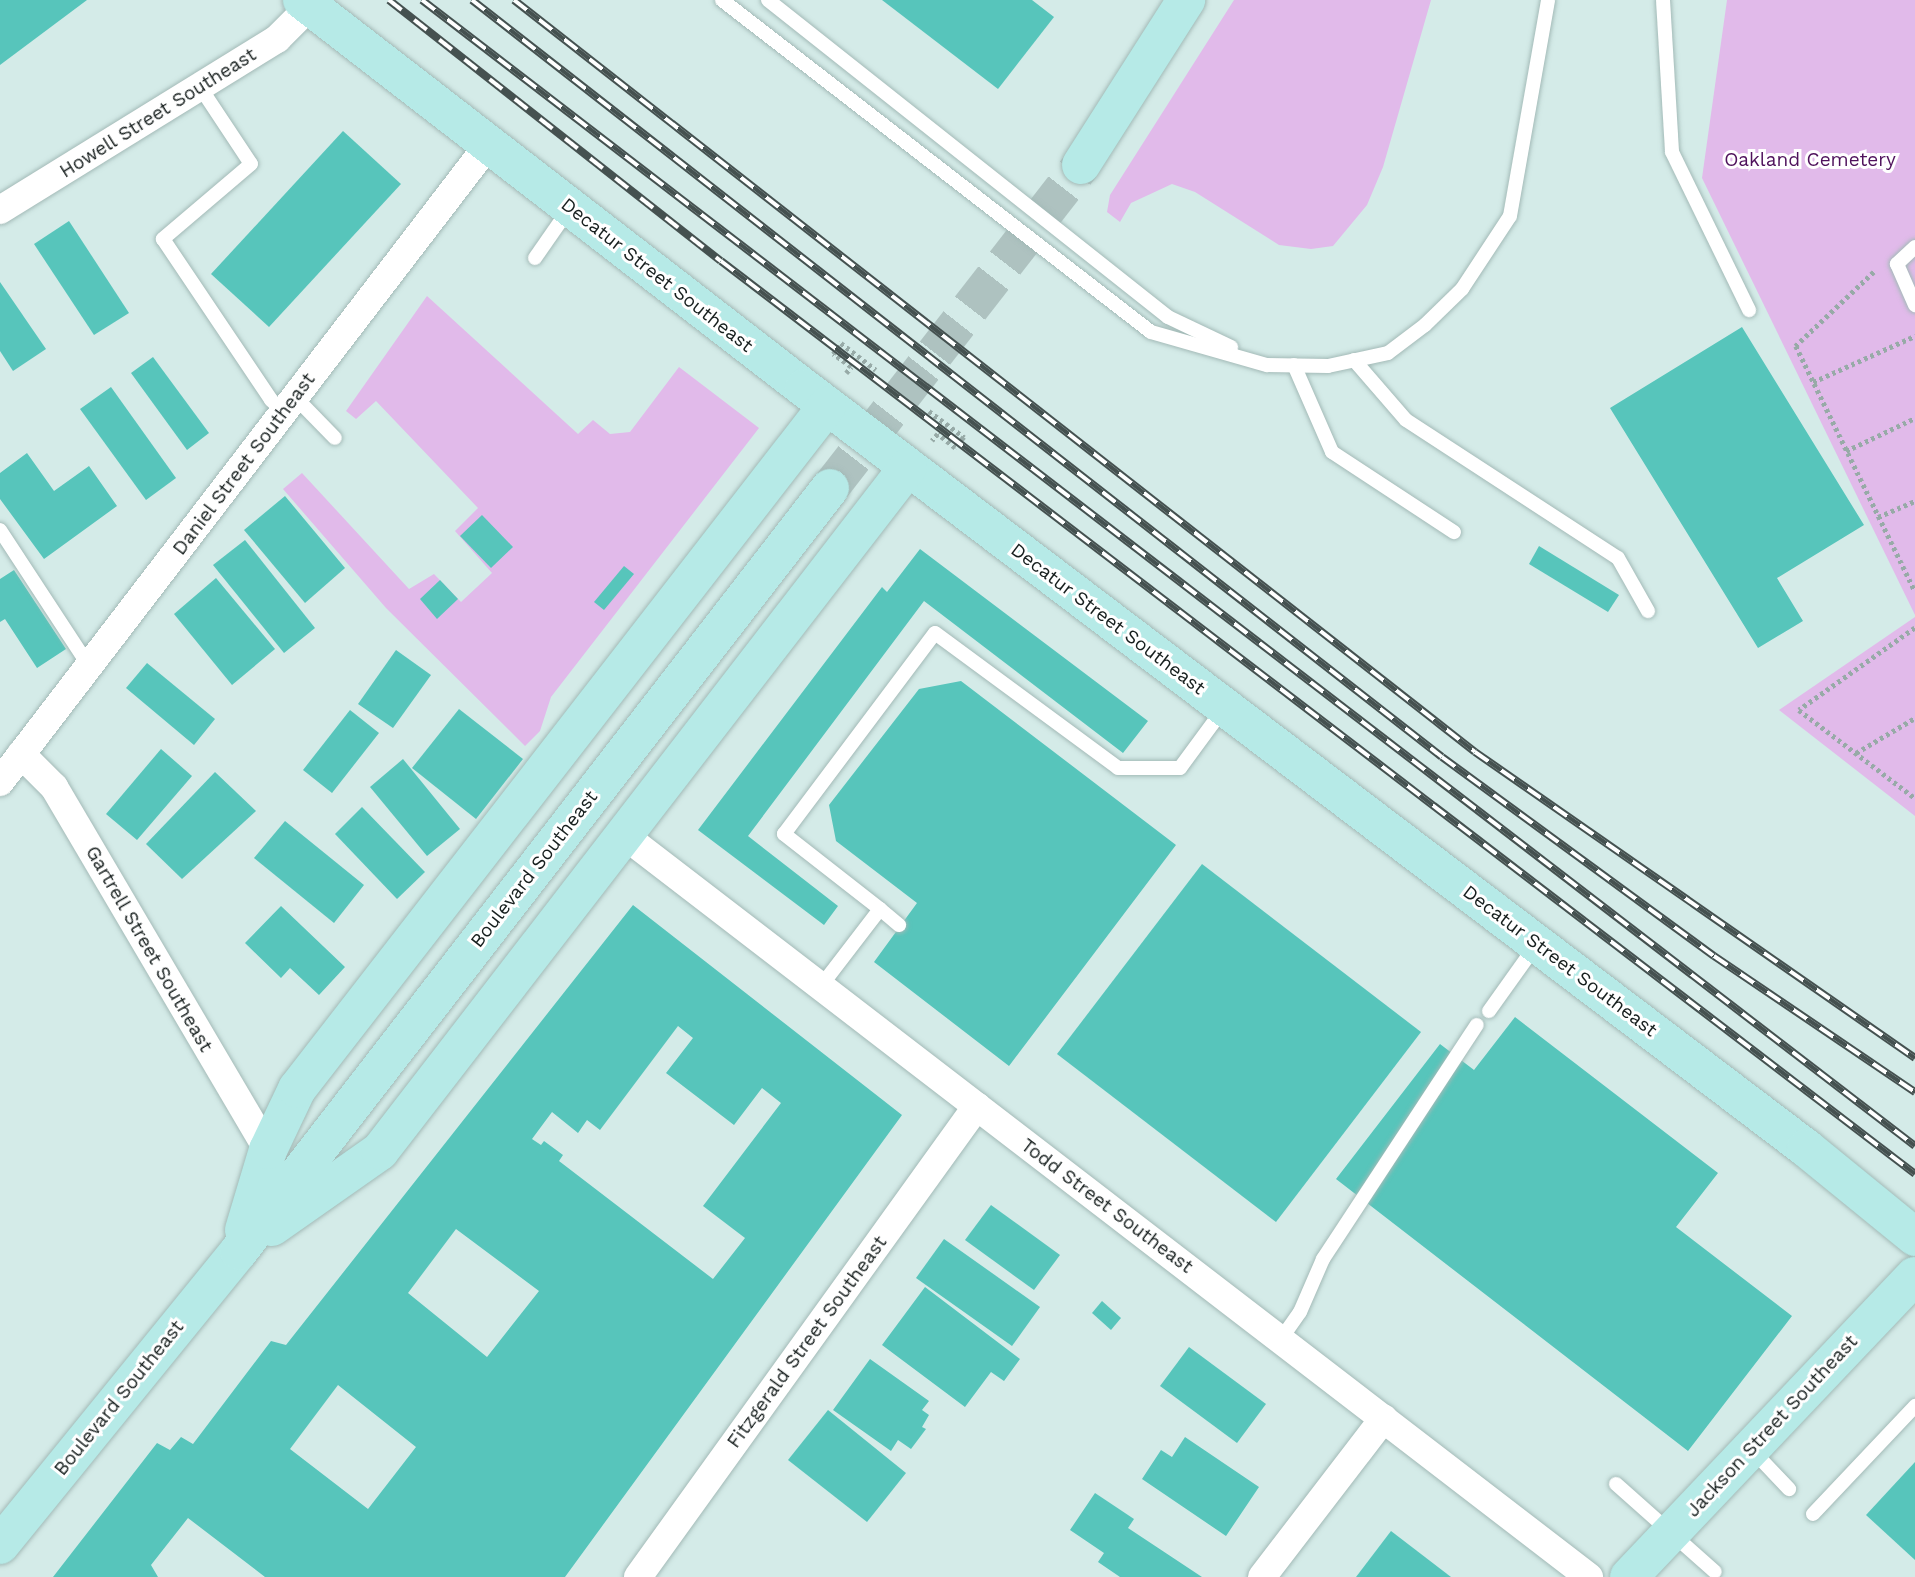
<!DOCTYPE html>
<html>
<head>
<meta charset="utf-8">
<style>
  body { margin:0 }
  #map { position:relative; width:1915px; height:1577px; overflow:hidden; background:#d4ebe8; font-family:"Work Sans",sans-serif }
  div>[style] { position:absolute }
  [style*='--x'] { left:calc(var(--x)*1px); top:calc(var(--y)*1px); width:calc(var(--w)*1px); rotate:calc(var(--a)*1deg) }
  .green>* { inset:0; background:#e1baea }
  .building>* { inset:0; background:#57c5bb }
  .secondary-tunnel>* { height:38px; margin-top:-19px; transform-origin:0; background:repeating-linear-gradient(90deg,#aec2c0 0 38px,transparent 0 57px) }
  .path>* { height:4.5px; margin-top:-2.25px; transform-origin:0; background:repeating-linear-gradient(90deg,#97aaa7 0 3.5px,transparent 0 7px) }
  .roads { filter:drop-shadow(0 0 2px #a3bab7) drop-shadow(0 0 2px #a3bab7) }
  .lane>* { height:14px; margin:-7px; padding:0 7px; transform-origin:7px; border-radius:7px; background:#fff }
  .street>* { height:28px; margin:-14px; padding:0 14px; transform-origin:14px; border-radius:14px; background:#fff }
  .secondary>* { height:38px; margin:-19px; padding:0 19px; transform-origin:19px; border-radius:19px; background:#b6eae7 }
  .rail>* { height:8px; margin-top:-4px; transform-origin:0; background:repeating-linear-gradient(90deg,#fff 0 16px,#455150 0 32px); box-sizing:border-box; border-block:2px solid #455150 }
  span { translate:-50% -50%; white-space:nowrap; text-align:center; line-height:1.15; -webkit-text-stroke:6px #fff; paint-order:stroke }
  .street-label { font-size:19px; color:#171f1e }
  .park-label { font-size:19px; color:#4f125c }
</style>
</head>
<body>
<div id="map">
  <div class="green">
    <div style="clip-path:polygon(1234px 0,1431px 0,1383px 167px,1367px 205px,1333px 246px,1311px 249px,1279px 245px,1195px 192px,1172px 184px,1131px 203px,1120px 222px,1107px 212px,1110px 195px)"></div>
    <div style="clip-path:polygon(1727px 0,1915px 0,1915px 615px,1702px 178px)"></div>
    <div style="clip-path:polygon(427px 296px,578px 434px,593px 420px,610px 434px,630px 432px,679px 367px,759px 428px,551px 697px,540px 731px,525px 746px,386px 608px,283px 489px,302px 473px,409px 589px,434px 574px,461px 602px,492px 573px,455px 531px,478px 508px,376px 401px,356px 419px,346px 411px)"></div>
    <div style="clip-path:polygon(1915px 617px,1915px 816px,1779px 710px)"></div>
  </div>
  <div class="building">
    <div style="clip-path:polygon(0 0,87px 0,0 65px)"></div>
    <div style="clip-path:polygon(882px 0,1032px 0,1054px 17px,998px 89px)"></div>
    <div style="clip-path:polygon(343px 131px,401px 184px,269px 327px,211px 274px)"></div>
    <div style="clip-path:polygon(69px 221px,129px 313px,94px 335px,34px 244px)"></div>
    <div style="clip-path:polygon(0 282px,46px 349px,13px 371px,0 351px)"></div>
    <div style="clip-path:polygon(1742px 327px,1864px 525px,1777px 578px,1803px 621px,1758px 648px,1610px 408px)"></div>
    <div style="clip-path:polygon(153px 357px,209px 433px,187px 450px,131px 373px)"></div>
    <div style="clip-path:polygon(111px 387px,176px 478px,146px 500px,80px 409px)"></div>
    <div style="clip-path:polygon(27px 453px,54px 491px,89px 466px,117px 506px,44px 559px,0 499px,0 473px)"></div>
    <div style="clip-path:polygon(285px 496px,345px 568px,305px 603px,244px 530px)"></div>
    <div style="clip-path:polygon(482px 515px,513px 547px,491px 568px,460px 536px)"></div>
    <div style="clip-path:polygon(245px 540px,315px 628px,284px 653px,213px 565px)"></div>
    <div style="clip-path:polygon(1539px 546px,1619px 595px,1608px 612px,1529px 564px)"></div>
    <div style="clip-path:polygon(920px 549px,1148px 721px,1123px 753px,924px 601px,748px 836px,838px 906px,824px 925px,698px 830px,882px 587px,887px 592px)"></div>
    <div style="clip-path:polygon(624px 566px,634px 574px,604px 610px,594px 602px)"></div>
    <div style="clip-path:polygon(14px 570px,66px 649px,37px 668px,5px 619px,0 622px,0 579px)"></div>
    <div style="clip-path:polygon(216px 578px,275px 649px,232px 685px,174px 614px)"></div>
    <div style="clip-path:polygon(440px 580px,458px 599px,437px 619px,420px 599px)"></div>
    <div style="clip-path:polygon(396px 650px,431px 675px,393px 728px,358px 704px)"></div>
    <div style="clip-path:polygon(147px 663px,215px 719px,194px 745px,126px 688px)"></div>
    <div style="clip-path:polygon(961px 681px,1176px 845px,1009px 1066px,874px 962px,917px 903px,836px 841px,829px 805px,919px 689px)"></div>
    <div style="clip-path:polygon(459px 709px,523px 759px,476px 819px,412px 768px)"></div>
    <div style="clip-path:polygon(350px 710px,379px 733px,332px 793px,303px 770px)"></div>
    <div style="clip-path:polygon(161px 749px,192px 776px,137px 840px,106px 814px)"></div>
    <div style="clip-path:polygon(403px 759px,460px 829px,427px 856px,370px 787px)"></div>
    <div style="clip-path:polygon(215px 772px,256px 811px,182px 879px,146px 844px)"></div>
    <div style="clip-path:polygon(362px 807px,425px 872px,397px 899px,335px 834px)"></div>
    <div style="clip-path:polygon(285px 821px,364px 885px,334px 923px,254px 858px)"></div>
    <div style="clip-path:polygon(1202px 864px,1421px 1032px,1276px 1222px,1057px 1054px)"></div>
    <div style="clip-path:polygon(evenodd,633px 905px,902px 1115px,565px 1577px,265px 1577px,188px 1518px,151px 1565px,158px 1577px,53px 1577px,157px 1443px,170px 1450px,181px 1437px,193px 1444px,271px 1341px,286px 1345px,633px 905px,678px 1026px,693px 1038px,666px 1073px,734px 1125px,762px 1088px,781px 1103px,703px 1206px,745px 1238px,713px 1279px,559px 1161px,563px 1155px,544px 1141px,541px 1145px,532px 1139px,552px 1112px,578px 1133px,587px 1120px,600px 1130px,678px 1026px,633px 905px,456px 1229px,539px 1291px,487px 1357px,408px 1293px,456px 1229px,633px 905px,338px 1385px,416px 1447px,368px 1509px,290px 1449px,338px 1385px)"></div>
    <div style="clip-path:polygon(281px 906px,345px 967px,319px 995px,290px 968px,281px 978px,245px 943px)"></div>
    <div style="clip-path:polygon(1515px 1017px,1718px 1173px,1676px 1227px,1792px 1316px,1688px 1451px,1336px 1179px,1440px 1044px,1474px 1070px)"></div>
    <div style="clip-path:polygon(991px 1205px,1060px 1255px,1034px 1290px,965px 1240px)"></div>
    <div style="clip-path:polygon(944px 1239px,1040px 1307px,1012px 1346px,916px 1278px)"></div>
    <div style="clip-path:polygon(925px 1287px,1020px 1359px,1004px 1381px,991px 1372px,965px 1407px,882px 1345px)"></div>
    <div style="clip-path:polygon(1102px 1301px,1121px 1318px,1111px 1330px,1092px 1313px)"></div>
    <div style="clip-path:polygon(1189px 1347px,1266px 1404px,1237px 1443px,1160px 1386px)"></div>
    <div style="clip-path:polygon(870px 1359px,929px 1401px,922px 1410px,929px 1415px,922px 1427px,926px 1429px,911px 1449px,898px 1440px,891px 1451px,833px 1410px)"></div>
    <div style="clip-path:polygon(828px 1410px,906px 1473px,867px 1522px,788px 1460px)"></div>
    <div style="clip-path:polygon(1185px 1437px,1259px 1487px,1226px 1536px,1142px 1479px,1161px 1450px,1172px 1457px)"></div>
    <div style="clip-path:polygon(1915px 1462px,1915px 1560px,1866px 1515px)"></div>
    <div style="clip-path:polygon(1095px 1493px,1134px 1519px,1128px 1528px,1202px 1577px,1120px 1577px,1098px 1562px,1104px 1553px,1070px 1530px)"></div>
    <div style="clip-path:polygon(1391px 1531px,1451px 1577px,1356px 1577px)"></div>
  </div>
  <div class="secondary-tunnel">
    <div style="--x:830;--y:488;--w:409;--a:-52.1"></div>
  </div>
  <div class="path">
    <div style="--x:1874;--y:272;--w:108;--a:136.5"></div>
    <div style="--x:1796;--y:346;--w:272;--a:64.1"></div>
    <div style="--x:846;--y:373;--w:8;--a:-50"></div>
    <div style="--x:851;--y:367;--w:22;--a:-144"></div>
    <div style="--x:833;--y:354;--w:14;--a:-54"></div>
    <div style="--x:841;--y:343;--w:44;--a:37.6"></div>
    <div style="--x:1813;--y:382;--w:112;--a:-24.3"></div>
    <div style="--x:929;--y:411;--w:44;--a:36.6"></div>
    <div style="--x:964;--y:437;--w:14;--a:129"></div>
    <div style="--x:955;--y:448;--w:22;--a:-141"></div>
    <div style="--x:938;--y:434;--w:9;--a:131"></div>
    <div style="--x:1846;--y:451;--w:76;--a:-25.6"></div>
    <div style="--x:1878;--y:517;--w:40;--a:-23.4"></div>
    <div style="--x:1915;--y:628;--w:142;--a:144.7"></div>
    <div style="--x:1799;--y:710;--w:146;--a:37.2"></div>
    <div style="--x:1856;--y:753;--w:69;--a:-30.7"></div>
  </div>
  <div class="roads">
    <div class="lane">
      <div style="--x:722;--y:0;--w:542;--a:37.74"></div>
      <div style="--x:1151;--y:332;--w:121;--a:15.9"></div>
      <div style="--x:1267;--y:365;--w:61;--a:0.9"></div>
      <div style="--x:1328;--y:366;--w:61;--a:-12.2"></div>
      <div style="--x:1388;--y:353;--w:46;--a:-37.1"></div>
      <div style="--x:1425;--y:325;--w:52;--a:-44.2"></div>
      <div style="--x:1462;--y:289;--w:87;--a:-56.7"></div>
      <div style="--x:1510;--y:216;--w:219;--a:-80"></div>
      <div style="--x:768;--y:0;--w:510;--a:38.4"></div>
      <div style="--x:1168;--y:317;--w:70;--a:25.5"></div>
      <div style="--x:1663;--y:0;--w:152;--a:86.6"></div>
      <div style="--x:1672;--y:152;--w:176;--a:64"></div>
      <div style="--x:200;--y:87;--w:92;--a:56.5"></div>
      <div style="--x:251;--y:164;--w:116;--a:139.6"></div>
      <div style="--x:163;--y:239;--w:194;--a:56.1"></div>
      <div style="--x:271;--y:400;--w:18;--a:43"></div>
      <div style="--x:1915;--y:247;--w:25;--a:137"></div>
      <div style="--x:1897;--y:264;--w:45;--a:66.3"></div>
      <div style="--x:535;--y:258;--w:60;--a:-55.2"></div>
      <div style="--x:1354;--y:360;--w:79;--a:49.1"></div>
      <div style="--x:1406;--y:420;--w:253;--a:33.1"></div>
      <div style="--x:1618;--y:558;--w:61;--a:60.5"></div>
      <div style="--x:1294;--y:365;--w:95;--a:66.4"></div>
      <div style="--x:1332;--y:452;--w:146;--a:33.3"></div>
      <div style="--x:295;--y:397;--w:57;--a:45.7"></div>
      <div style="--x:0;--y:530;--w:163;--a:56.8"></div>
      <div style="--x:880;--y:909;--w:25;--a:40"></div>
      <div style="--x:821;--y:986;--w:97;--a:-52.5"></div>
      <div style="--x:880;--y:909;--w:122;--a:-142"></div>
      <div style="--x:784;--y:834;--w:251;--a:-53.1"></div>
      <div style="--x:935;--y:633;--w:227;--a:36.4"></div>
      <div style="--x:1118;--y:768;--w:62;--a:0"></div>
      <div style="--x:1180;--y:768;--w:74;--a:-53.7"></div>
      <div style="--x:1489;--y:1011;--w:81;--a:-54.5"></div>
      <div style="--x:1281;--y:1339;--w:33;--a:-55"></div>
      <div style="--x:1300;--y:1312;--w:58;--a:-66.5"></div>
      <div style="--x:1323;--y:1259;--w:280;--a:-56.7"></div>
      <div style="--x:1752;--y:1450;--w:54;--a:46.5"></div>
      <div style="--x:1616;--y:1484;--w:132;--a:41.6"></div>
      <div style="--x:1813;--y:1514;--w:149;--a:-46.6"></div>
    </div>
    <div class="street">
      <div style="--x:0;--y:210;--w:326;--a:-31.7"></div>
      <div style="--x:277;--y:39;--w:47;--a:-45"></div>
      <div style="--x:21;--y:754;--w:47;--a:45"></div>
      <div style="--x:54;--y:787;--w:421;--a:59.5"></div>
      <div style="--x:0;--y:782;--w:802;--a:-52.54"></div>
      <div style="--x:625;--y:836;--w:1216;--a:37.55"></div>
      <div style="--x:638;--y:1577;--w:580;--a:-54.26"></div>
      <div style="--x:1262;--y:1577;--w:200;--a:-52.5"></div>
    </div>
    <div class="secondary">
      <div style="--x:302;--y:0;--w:634;--a:37.7"></div>
      <div style="--x:804;--y:388;--w:1258;--a:37.18"></div>
      <div style="--x:1806;--y:1148;--w:141;--a:39.2"></div>
      <div style="--x:1081;--y:165;--w:196;--a:-57.5"></div>
      <div style="--x:272;--y:1227;--w:132;--a:-35.1"></div>
      <div style="--x:380;--y:1151;--w:864;--a:-52.33"></div>
      <div style="--x:244;--y:1230;--w:84;--a:-73.3"></div>
      <div style="--x:268;--y:1150;--w:68;--a:-64.6"></div>
      <div style="--x:297;--y:1089;--w:865;--a:-52.19"></div>
      <div style="--x:0;--y:1545;--w:379;--a:-50.9"></div>
      <div style="--x:239;--y:1251;--w:965;--a:-52.24"></div>
      <div style="--x:1629;--y:1577;--w:415;--a:-46.5"></div>
    </div>
  </div>
  <div class="rail">
    <div style="--x:389;--y:0;--w:422;--a:38.2"></div>
    <div style="--x:721;--y:261;--w:1503;--a:37.4"></div>
    <div style="--x:422;--y:0;--w:1882;--a:37.51"></div>
    <div style="--x:472;--y:0;--w:1230;--a:37.97"></div>
    <div style="--x:1442;--y:757;--w:337;--a:36.2"></div>
    <div style="--x:1714;--y:956;--w:243;--a:34.1"></div>
    <div style="--x:514;--y:0;--w:1220;--a:38.04"></div>
    <div style="--x:1475;--y:752;--w:536;--a:34.82"></div>
  </div>
  <div class="street-label">
    <span style="left:158px;top:113px;rotate:-32deg">Howell Street Southeast</span>
    <span style="left:657px;top:275px;rotate:38deg">Decatur Street Southeast</span>
    <span style="left:244px;top:464px;rotate:-53deg">Daniel Street Southeast</span>
    <span style="left:1108px;top:619px;rotate:37deg">Decatur Street Southeast</span>
    <span style="left:534px;top:869px;rotate:-52deg">Boulevard Southeast</span>
    <span style="left:149px;top:949px;rotate:60deg">Gartrell Street Southeast</span>
    <span style="left:1560px;top:961px;rotate:37deg">Decatur Street Southeast</span>
    <span style="left:1107px;top:1206px;rotate:37deg">Todd Street Southeast</span>
    <span style="left:807px;top:1342px;rotate:-54deg">Fitzgerald Street Southeast</span>
    <span style="left:119px;top:1398px;rotate:-51deg">Boulevard Southeast</span>
    <span style="left:1772px;top:1426px;rotate:-47deg">Jackson Street Southeast</span>
  </div>
  <div class="park-label">
    <span style="left:1810px;top:160px">Oakland Cemetery</span>
  </div>
</div>
</body>
</html>
